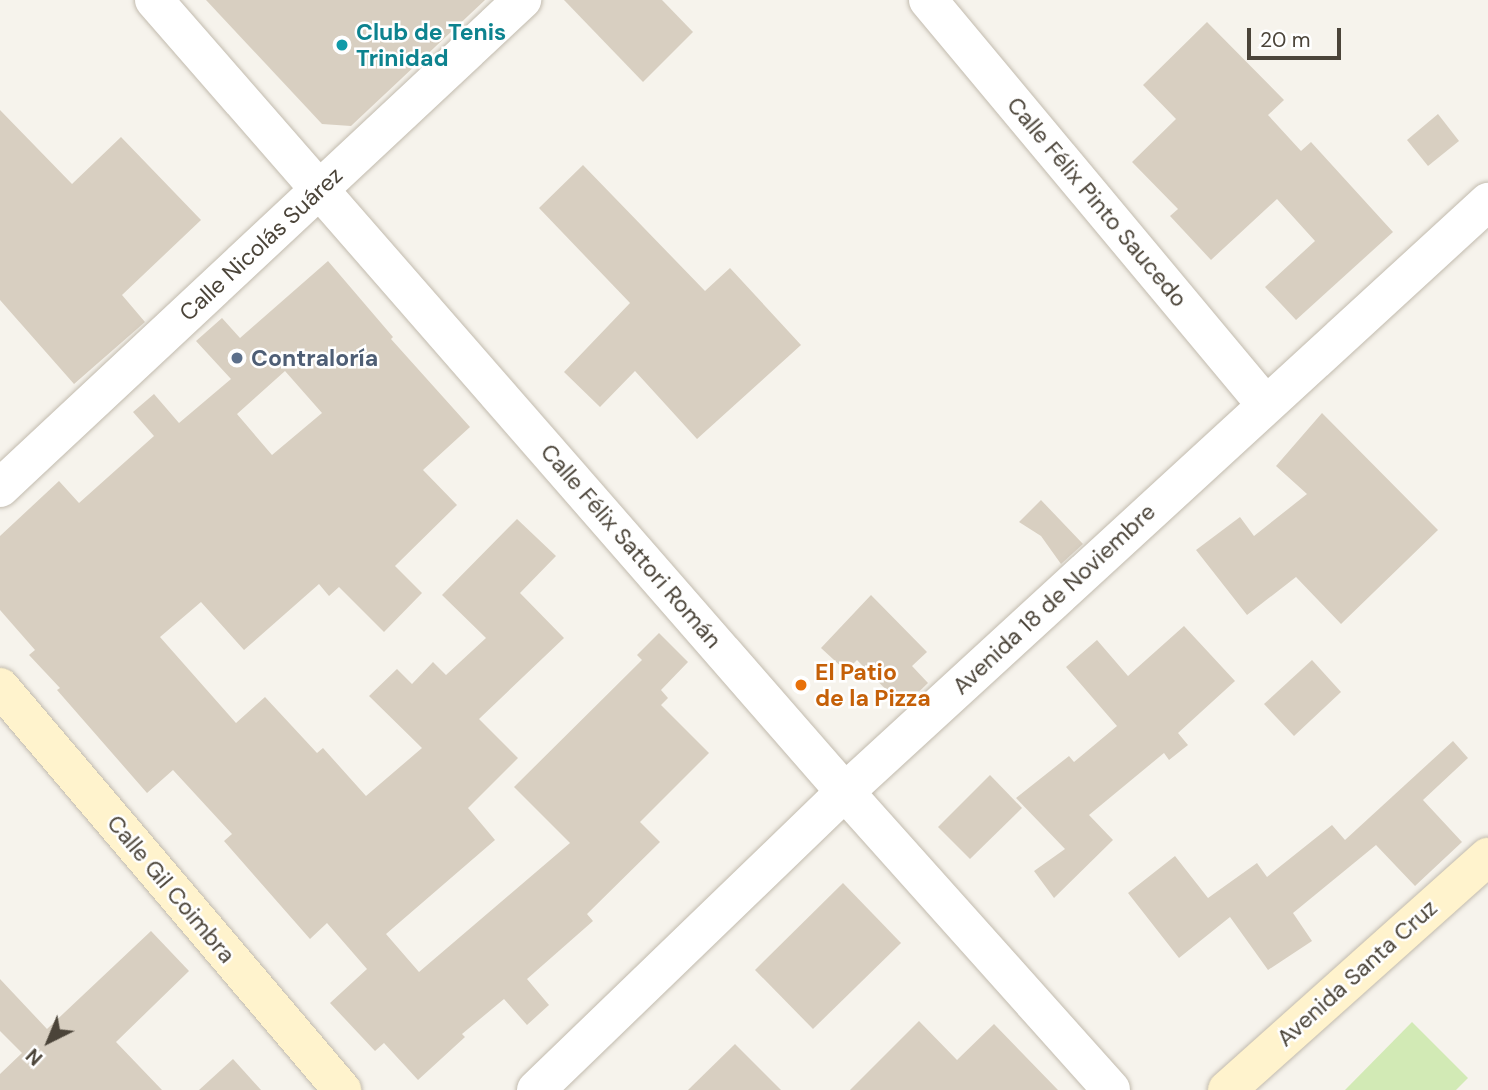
<!DOCTYPE html>
<html>
<head>
<meta charset="utf-8">
<style>
  body { margin:0 }
  #map { position:relative; width:1488px; height:1090px; overflow:hidden; background:#f6f3ec; font-family:"DM Sans",sans-serif }
  div>[style] { position:absolute }
  [style*='--x'] { left:calc(var(--x)*1px); top:calc(var(--y)*1px); width:calc(var(--w)*1px); rotate:calc(var(--a)*1deg) }
  .green>* { inset:0; background:#d2eab5 }
  .building>* { inset:0; background:#d8cfc1 }
  .roads { filter:drop-shadow(0 0 2px #c2bbae) drop-shadow(0 0 2px #c2bbae) }
  .street>* { height:38px; margin:-19px; padding:0 19px; transform-origin:19px; border-radius:19px; background:#fff }
  .secondary>* { height:38px; margin:-19px; padding:0 19px; transform-origin:19px; border-radius:19px; background:#fff3cd }
  .dots>* { width:19px; height:19px; translate:-50% -50%; box-sizing:border-box; border:4px solid #fff; border-radius:50% }
  span { translate:-50% -50%; white-space:nowrap; text-align:center; line-height:1.15; -webkit-text-stroke:5px #fff; paint-order:stroke }
  .culture-label { font-size:23px; color:#0d838f; font-weight:700 }
  .left { translate:0 -50%; text-align:left }
  .street-label { font-size:23px; color:#4b4439 }
  .service-label { font-size:23px; color:#4e5e75; font-weight:700 }
  .food-label { font-size:23px; color:#c56008; font-weight:700 }
  .north { position:absolute; left:14px; top:1006px; width:70px; height:70px; -webkit-text-stroke:5px #fff; paint-order:stroke; rotate:223deg; font-size:19px; font-weight:700; line-height:28px; text-align:center; color:#4b4439 }
  .north::after { content:''; display:block; margin:auto; width:24px; height:32px; background:#4b4439; clip-path:polygon(50% 0,100% 100%,50% 72%,0 100%) }
  .scale { position:absolute; left:1247px; top:28px; width:94px; height:32px; box-sizing:border-box; border:4px solid #4b4439; border-top:0; padding-left:9px; font-size:21px; line-height:24px; white-space:nowrap; color:#4b4439; -webkit-text-stroke:5px #fff; paint-order:stroke }
</style>
</head>
<body>
<div id="map">
  <div class="green">
    <div style="clip-path:polygon(1412px 1022px,1468px 1078px,1456px 1090px,1345px 1090px)"></div>
  </div>
  <div class="building">
    <div style="clip-path:polygon(206px 0,485px 0,351px 126px,322px 124px)"></div>
    <div style="clip-path:polygon(564px 0,662px 0,693px 32px,643px 82px)"></div>
    <div style="clip-path:polygon(1207px 22px,1284px 100px,1268px 115px,1301px 151px,1311px 142px,1393px 232px,1296px 320px,1265px 287px,1315px 241px,1277px 199px,1211px 260px,1170px 216px,1178px 209px,1132px 162px,1176px 119px,1143px 85px)"></div>
    <div style="clip-path:polygon(0 110px,72px 184px,121px 137px,201px 220px,122px 295px,145px 322px,74px 384px,0 300px)"></div>
    <div style="clip-path:polygon(1438px 114px,1459px 141px,1428px 166px,1407px 140px)"></div>
    <div style="clip-path:polygon(583px 165px,705px 291px,730px 268px,801px 345px,697px 439px,635px 371px,600px 407px,564px 372px,630px 303px,539px 208px)"></div>
    <div style="clip-path:polygon(evenodd,328px 261px,393px 337px,391px 339px,470px 427px,423px 470px,457px 505px,395px 566px,422px 593px,384px 632px,339px 587px,329px 596px,319px 584px,244px 650px,201px 602px,160px 637px,236px 723px,265px 697px,317px 753px,323px 748px,366px 796px,422px 748px,369px 696px,397px 669px,412px 684px,433px 662px,446px 675px,486px 638px,442px 595px,517px 519px,556px 556px,520px 593px,564px 638px,479px 719px,518px 758px,468px 808px,495px 840px,386px 934px,419px 972px,570px 843px,514px 787px,642px 660px,637px 655px,659px 633px,688px 662px,661px 690px,668px 698px,661px 705px,709px 753px,640px 822px,660px 842px,587px 914px,593px 921px,527px 979px,549px 1005px,527px 1025px,504px 999px,462px 1034px,465px 1037px,418px 1080px,384px 1043px,375px 1051px,330px 1003px,367px 969px,327px 923px,310px 939px,224px 841px,232px 834px,173px 770px,147px 793px,57px 690px,60px 688px,29px 655px,35px 650px,0 610px,0 536px,59px 481px,79px 503px,154px 436px,133px 412px,154px 394px,179px 423px,231px 379px,196px 341px,222px 318px,240px 338px,328px 261px,285px 371px,322px 413px,272px 455px,237px 414px,285px 371px)"></div>
    <div style="clip-path:polygon(1322px 413px,1438px 530px,1341px 624px,1296px 577px,1247px 615px,1196px 550px,1240px 517px,1254px 536px,1307px 494px,1276px 466px)"></div>
    <div style="clip-path:polygon(1041px 500px,1083px 544px,1061px 564px,1041px 536px,1019px 522px)"></div>
    <div style="clip-path:polygon(871px 595px,927px 652px,912px 666px,928px 683px,903px 707px,857px 660px,846px 671px,821px 648px)"></div>
    <div style="clip-path:polygon(1184px 626px,1235px 681px,1178px 733px,1188px 745px,1169px 760px,1164px 753px,1089px 815px,1113px 840px,1054px 898px,1034px 871px,1065px 849px,1016px 798px,1069px 756px,1074px 762px,1117px 726px,1066px 667px,1097px 640px,1128px 676px)"></div>
    <div style="clip-path:polygon(1312px 660px,1341px 692px,1294px 736px,1264px 704px)"></div>
    <div style="clip-path:polygon(1453px 741px,1468px 758px,1423px 800px,1462px 842px,1415px 886px,1376px 845px,1293px 913px,1312px 941px,1268px 970px,1230px 917px,1179px 958px,1128px 893px,1175px 856px,1208px 898px,1257px 863px,1267px 877px,1332px 825px,1345px 840px)"></div>
    <div style="clip-path:polygon(990px 775px,1022px 808px,970px 859px,938px 827px)"></div>
    <div style="clip-path:polygon(843px 883px,901px 943px,813px 1029px,755px 970px)"></div>
    <div style="clip-path:polygon(151px 931px,189px 971px,116px 1042px,162px 1090px,0 1090px,0 1074px,22px 1053px,0 1031px,0 979px,47px 1029px)"></div>
    <div style="clip-path:polygon(919px 1021px,957px 1060px,994px 1024px,1058px 1090px,850px 1090px)"></div>
    <div style="clip-path:polygon(735px 1044px,781px 1090px,688px 1090px)"></div>
    <div style="clip-path:polygon(233px 1059px,261px 1090px,199px 1090px)"></div>
  </div>
  <div class="roads">
    <div class="street">
      <div style="--x:154;--y:0;--w:1051;--a:48.9"></div>
      <div style="--x:845;--y:792;--w:399;--a:48.2"></div>
      <div style="--x:928;--y:0;--w:526;--a:50.17"></div>
      <div style="--x:0;--y:488;--w:715;--a:-43.07"></div>
      <div style="--x:536;--y:1090;--w:429;--a:-44"></div>
      <div style="--x:845;--y:792;--w:873;--a:-42.54"></div>
    </div>
    <div class="secondary">
      <div style="--x:0;--y:687;--w:529;--a:49.68"></div>
      <div style="--x:1227;--y:1090;--w:350;--a:-41.8"></div>
    </div>
  </div>
  <div class="dots">
    <div style="left:342px;top:45px;background:#0f9aa8"></div>
    <div style="left:237px;top:358px;background:#5c6f8a"></div>
    <div style="left:801px;top:685px;background:#e8710a"></div>
  </div>
  <div class="culture-label">
    <span class="left" style="left:356px;top:45px">Club de Tenis<br>Trinidad</span>
  </div>
  <div class="street-label">
    <span style="left:1097px;top:202px;rotate:50deg">Calle Félix Pinto Saucedo</span>
    <span style="left:261px;top:244px;rotate:-43deg">Calle Nicolás Suárez</span>
    <span style="left:631px;top:546px;rotate:49deg">Calle Félix Sattori Román</span>
    <span style="left:1054px;top:599px;rotate:-43deg">Avenida 18 de Noviembre</span>
    <span style="left:171px;top:889px;rotate:50deg">Calle Gil Coimbra</span>
    <span style="left:1357px;top:973px;rotate:-42deg">Avenida Santa Cruz</span>
  </div>
  <div class="service-label">
    <span class="left" style="left:251px;top:358px">Contraloría</span>
  </div>
  <div class="food-label">
    <span class="left" style="left:815px;top:685px">El Patio<br>de la Pizza</span>
  </div>
  <div class="north">N</div>
  <div class="scale">20 m</div>
</div>
</body>
</html>
